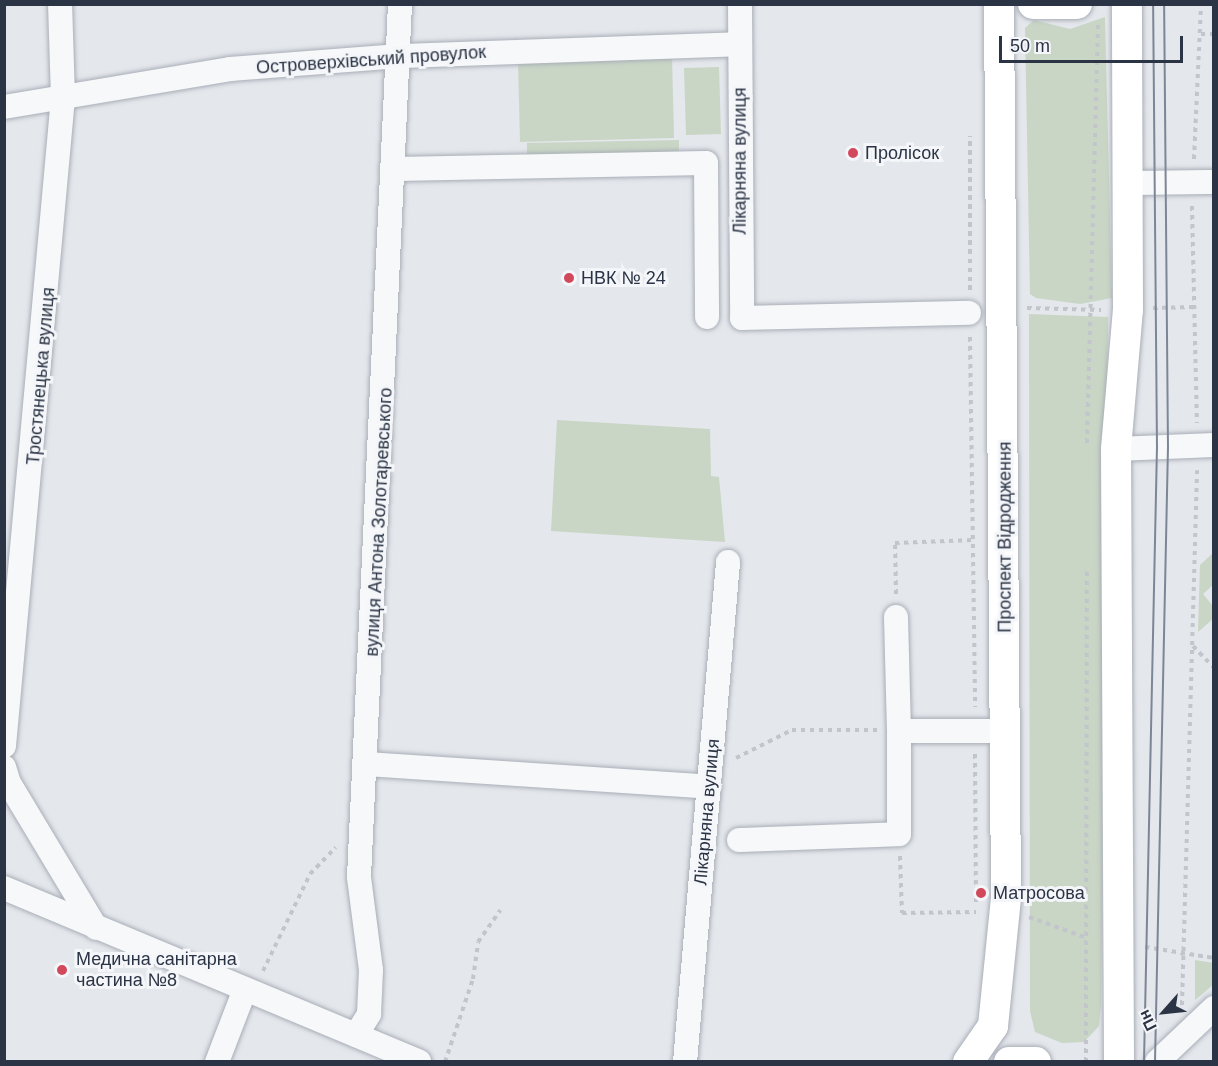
<!DOCTYPE html>
<html>
<head>
<meta charset="utf-8">
<style>
  body { margin:0 }
  #map { position:relative; width:1218px; height:1066px; overflow:hidden; background:#e4e7ec; font-family:Helvetica,sans-serif }
  div>[style] { position:absolute }
  [style*='--x'] { left:calc(var(--x)*1px); top:calc(var(--y)*1px); width:calc(var(--w)*1px); rotate:calc(var(--a)*1deg) }
  .green>* { inset:0; background:#c9d6c5 }
  .path>* { height:4px; margin-top:-2px; transform-origin:0; background:repeating-linear-gradient(90deg,#c2c5cb 0 4.5px,transparent 0 9px) }
  .roads { filter:drop-shadow(0 0 2px #a9aeb7) drop-shadow(0 0 2px #a9aeb7) }
  .minor>* { height:24px; margin:-12px; padding:0 12px; transform-origin:12px; border-radius:12px; background:#f7f8fa }
  .major>* { height:30px; margin:-15px; padding:0 15px; transform-origin:15px; border-radius:15px; background:#fff }
  .tram>* { height:1.5px; margin:-0.75px; padding:0 0.75px; transform-origin:0.75px; border-radius:0.75px; background:#7d8696 }
  .dots>* { width:16px; height:16px; translate:-50% -50%; box-sizing:border-box; border:3px solid #f4f6f9; border-radius:50% }
  span { translate:-50% -50%; white-space:nowrap; text-align:center; line-height:1.15; -webkit-text-stroke:6px #f4f6f9; paint-order:stroke }
  .street-label { font-size:18px; color:#2b3445 }
  .poi-label { font-size:18px; color:#2b3445 }
  .left { translate:0 -50%; text-align:left }
  .frame { position:absolute; inset:0; border:6px solid #2b3445; pointer-events:none }
  .north { position:absolute; left:1134px; top:982px; width:60px; height:60px; -webkit-text-stroke:4px #f4f6f9; paint-order:stroke; rotate:243deg; font-size:16px; font-weight:700; line-height:24px; text-align:center; color:#2b3445 }
  .north::after { content:''; display:block; margin:auto; width:21px; height:27px; background:#2b3445; clip-path:polygon(50% 0,100% 100%,50% 72%,0 100%) }
  .scale { position:absolute; left:999px; top:36px; width:184px; height:27px; box-sizing:border-box; border:3px solid #2b3445; border-top:0; padding-left:8px; font-size:18px; line-height:21px; white-space:nowrap; color:#2b3445; -webkit-text-stroke:4px #f4f6f9; paint-order:stroke }
</style>
</head>
<body>
<div id="map">
  <div class="green">
    <div style="clip-path:polygon(1105px 17px,1112px 298px,1080px 304px,1036px 298px,1030px 294px,1025px 28px,1034px 20px,1070px 29px)"></div>
    <div style="clip-path:polygon(672px 57px,674px 138px,520px 142px,518px 61px)"></div>
    <div style="clip-path:polygon(719px 67px,721px 134px,686px 135px,684px 68px)"></div>
    <div style="clip-path:polygon(679px 140px,679px 160px,527px 163px,527px 143px)"></div>
    <div style="clip-path:polygon(1029px 314px,1108px 317px,1101px 1005px,1099px 1026px,1084px 1042px,1062px 1043px,1035px 1032px,1030px 1011px)"></div>
    <div style="clip-path:polygon(557px 420px,710px 429px,711px 476px,719px 477px,725px 542px,551px 531px)"></div>
    <div style="clip-path:polygon(1213px 553px,1213px 585px,1203px 594px,1213px 606px,1213px 619px,1198px 632px,1200px 565px)"></div>
    <div style="clip-path:polygon(1195px 960px,1214px 963px,1213px 985px,1195px 1000px)"></div>
  </div>
  <div class="path">
    <div style="--x:1201;--y:34;--w:13;--a:0"></div>
    <div style="--x:1194;--y:159;--w:155;--a:-87.4"></div>
    <div style="--x:1192;--y:206;--w:217;--a:88.7"></div>
    <div style="--x:970;--y:290;--w:154;--a:-90"></div>
    <div style="--x:1027;--y:308;--w:74;--a:1.5"></div>
    <div style="--x:1153;--y:308;--w:41;--a:-1.4"></div>
    <div style="--x:970;--y:337;--w:370;--a:89.2"></div>
    <div style="--x:1087;--y:443;--w:419;--a:-88.5"></div>
    <div style="--x:896;--y:594;--w:51;--a:-91.1"></div>
    <div style="--x:895;--y:543;--w:78;--a:-2.2"></div>
    <div style="--x:1193;--y:646;--w:30;--a:46"></div>
    <div style="--x:975;--y:754;--w:148;--a:89.6"></div>
    <div style="--x:736;--y:758;--w:63;--a:-26.6"></div>
    <div style="--x:792;--y:730;--w:85;--a:0"></div>
    <div style="--x:900;--y:856;--w:57;--a:88"></div>
    <div style="--x:902;--y:913;--w:74;--a:-0.8"></div>
    <div style="--x:1029;--y:917;--w:62;--a:19.9"></div>
    <div style="--x:1145;--y:947;--w:70;--a:9.1"></div>
    <div style="--x:263;--y:971;--w:108;--a:-64.1"></div>
    <div style="--x:310;--y:874;--w:37;--a:-46"></div>
    <div style="--x:1182;--y:1005;--w:535;--a:-88.39"></div>
    <div style="--x:445;--y:1062;--w:88;--a:-71.4"></div>
    <div style="--x:473;--y:979;--w:37;--a:-82"></div>
    <div style="--x:478;--y:942;--w:39;--a:-55"></div>
    <div style="--x:1086;--y:1062;--w:492;--a:-89.9"></div>
  </div>
  <div class="roads">
    <div class="minor">
      <div style="--x:740;--y:4;--w:314;--a:89.6"></div>
      <div style="--x:742;--y:318;--w:227;--a:-1.3"></div>
      <div style="--x:4;--y:107;--w:229;--a:-9.5"></div>
      <div style="--x:230;--y:69;--w:170;--a:-4.4"></div>
      <div style="--x:400;--y:56;--w:340;--a:-2"></div>
      <div style="--x:395;--y:169;--w:311;--a:-1.1"></div>
      <div style="--x:706;--y:163;--w:154;--a:89.6"></div>
      <div style="--x:1128;--y:183;--w:86;--a:-0.7"></div>
      <div style="--x:1116;--y:449;--w:98;--a:-2.3"></div>
      <div style="--x:896;--y:617;--w:114;--a:88.5"></div>
      <div style="--x:4;--y:746;--w:651;--a:-84.8"></div>
      <div style="--x:63;--y:98;--w:94;--a:-91.8"></div>
      <div style="--x:367;--y:764;--w:343;--a:3.8"></div>
      <div style="--x:4;--y:767;--w:17;--a:73"></div>
      <div style="--x:9;--y:783;--w:169;--a:59"></div>
      <div style="--x:739;--y:840;--w:160;--a:-2.1"></div>
      <div style="--x:899;--y:834;--w:103;--a:-90"></div>
      <div style="--x:899;--y:731;--w:108;--a:0"></div>
      <div style="--x:4;--y:888;--w:450;--a:22.7"></div>
      <div style="--x:356;--y:1035;--w:25;--a:-58"></div>
      <div style="--x:369;--y:1014;--w:44;--a:-87.4"></div>
      <div style="--x:371;--y:970;--w:94;--a:-97.4"></div>
      <div style="--x:359;--y:877;--w:874;--a:-87.31"></div>
      <div style="--x:217;--y:1062;--w:78;--a:-69"></div>
      <div style="--x:685;--y:1062;--w:502;--a:-85.08"></div>
      <div style="--x:1157;--y:1062;--w:79;--a:-43.5"></div>
    </div>
    <div class="major">
      <div style="--x:1033;--y:4;--w:44;--a:0"></div>
      <div style="--x:968;--y:1062;--w:44;--a:-55.2"></div>
      <div style="--x:993;--y:1026;--w:130;--a:-84.2"></div>
      <div style="--x:1006;--y:897;--w:893;--a:-90.45"></div>
      <div style="--x:1009;--y:1062;--w:27;--a:0"></div>
      <div style="--x:1119;--y:1062;--w:613;--a:-90.28"></div>
      <div style="--x:1116;--y:449;--w:140;--a:-85.1"></div>
      <div style="--x:1128;--y:310;--w:306;--a:-90.2"></div>
    </div>
  </div>
  <div class="tram">
    <div style="--x:1144;--y:1062;--w:613;--a:-88.79"></div>
    <div style="--x:1157;--y:449;--w:445;--a:-90.5"></div>
    <div style="--x:1155;--y:1062;--w:613;--a:-88.79"></div>
    <div style="--x:1168;--y:449;--w:445;--a:-90.5"></div>
  </div>
  <div class="dots">
    <div style="left:853px;top:153px;background:#d1495b"></div>
    <div style="left:569px;top:278px;background:#d1495b"></div>
    <div style="left:981px;top:893px;background:#d1495b"></div>
    <div style="left:62px;top:970px;background:#d1495b"></div>
  </div>
  <div class="street-label">
    <span style="left:371px;top:60px;rotate:-4deg">Островерхівський провулок</span>
    <span style="left:740px;top:161px;rotate:-90deg">Лікарняна вулиця</span>
    <span style="left:41px;top:376px;rotate:-85deg">Тростянецька вулиця</span>
    <span style="left:379px;top:522px;rotate:-87deg">вулиця Антона Золотаревського</span>
    <span style="left:1005px;top:537px;rotate:-90deg">Проспект Відродження</span>
    <span style="left:707px;top:812px;rotate:-85deg">Лікарняна вулиця</span>
  </div>
  <div class="poi-label">
    <span class="left" style="left:865px;top:153px">Пролісок</span>
    <span class="left" style="left:581px;top:278px">НВК № 24</span>
    <span class="left" style="left:993px;top:893px">Матросова</span>
    <span class="left" style="left:76px;top:970px">Медична санітарна<br>частина №8</span>
  </div>
  <div class="frame"></div>
  <div class="north">Пн</div>
  <div class="scale">50 m</div>
</div>
</body>
</html>
